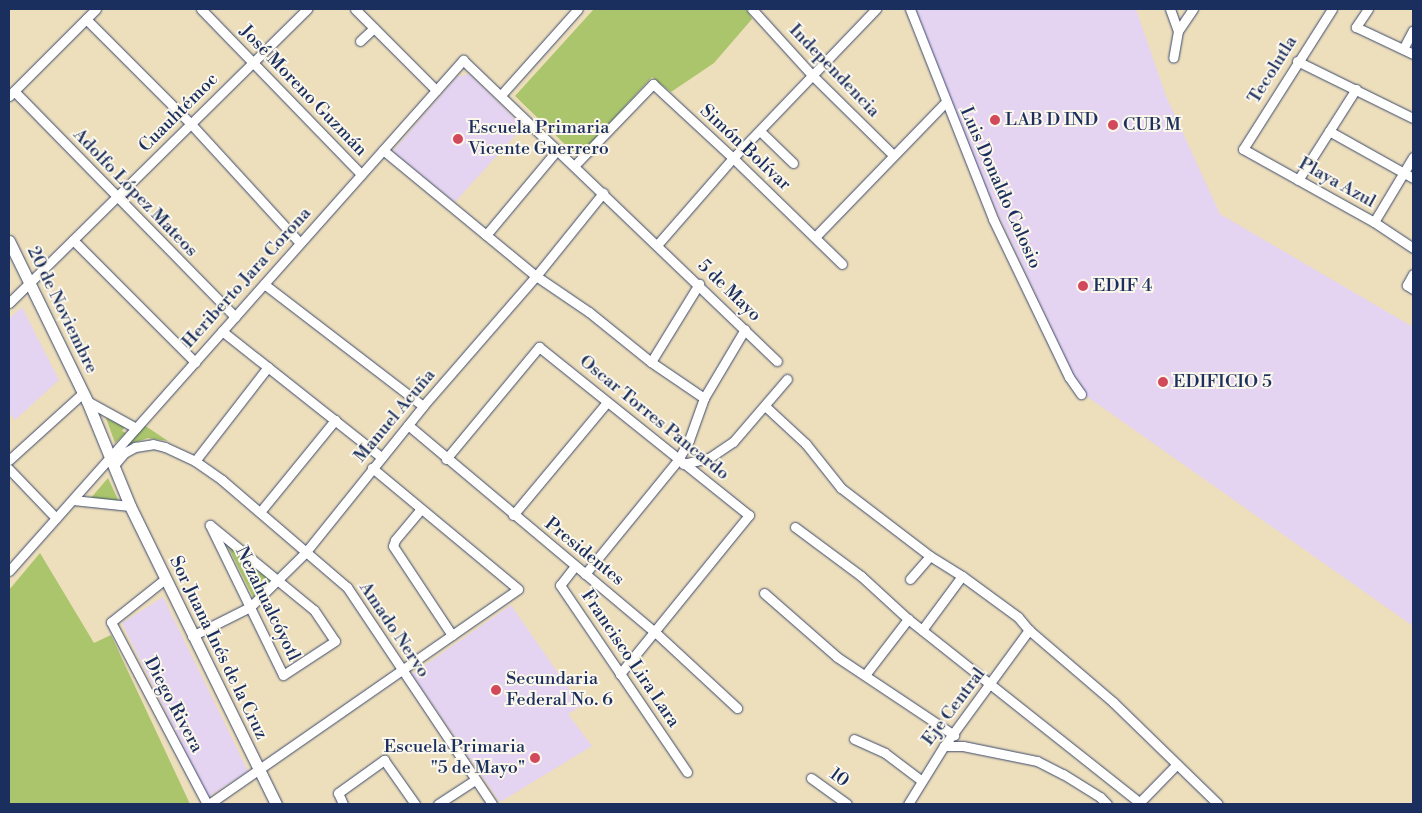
<!DOCTYPE html>
<html>
<head>
<meta charset="utf-8">
<style>
  body { margin:0 }
  #map { position:relative; width:1422px; height:813px; overflow:hidden; background:#eddebc; font-family:"Libre Bodoni",serif }
  div>[style] { position:absolute }
  [style*='--x'] { left:calc(var(--x)*1px); top:calc(var(--y)*1px); width:calc(var(--w)*1px); rotate:calc(var(--a)*1deg) }
  .built>* { inset:0; background:#e4d3f1 }
  .green>* { inset:0; background:#aac56b }
  .roads { filter:drop-shadow(0 0 1px #3a496c) drop-shadow(0 0 1px #3a496c) }
  .street>* { height:9px; margin:-4.5px; padding:0 4.5px; transform-origin:4.5px; border-radius:4.5px; background:#fff }
  .secondary>* { height:11px; margin:-5.5px; padding:0 5.5px; transform-origin:5.5px; border-radius:5.5px; background:#fff }
  .dots>* { width:14px; height:14px; translate:-50% -50%; box-sizing:border-box; border:2px solid #fbf7ec; border-radius:50% }
  span { translate:-50% -50%; white-space:nowrap; text-align:center; line-height:1.15; -webkit-text-stroke:4px #fbf7ec; paint-order:stroke }
  .street-label { font-size:18px; color:#1b2f5e }
  .poi-label { font-size:18px; color:#1b2f5e }
  .left { translate:0 -50%; text-align:left }
  .right { translate:-100% -50%; text-align:right }
  .frame { position:absolute; inset:0; border:10px solid #1b2f5e; pointer-events:none }
</style>
</head>
<body>
<div id="map">
  <div class="built">
    <div style="clip-path:polygon(912px 9px,1136px 9px,1166px 96px,1220px 214px,1413px 327px,1413px 626px,1082px 393px,982px 180px)"></div>
    <div style="clip-path:polygon(469px 74px,523px 127px,455px 202px,393px 151px,457px 77px)"></div>
    <div style="clip-path:polygon(22px 307px,59px 380px,15px 420px,9px 413px,9px 319px)"></div>
    <div style="clip-path:polygon(163px 597px,248px 771px,208px 797px,122px 623px)"></div>
    <div style="clip-path:polygon(511px 605px,581px 706px,568px 714px,592px 746px,500px 802px,412px 674px)"></div>
  </div>
  <div class="green">
    <div style="clip-path:polygon(594px 9px,746px 9px,752px 19px,714px 63px,671px 92px,652px 77px,578px 157px,515px 96px)"></div>
    <div style="clip-path:polygon(106px 418px,125px 427px,122px 431px,126px 433px,115px 443px)"></div>
    <div style="clip-path:polygon(144px 425px,168px 441px,148px 438px,127px 445px)"></div>
    <div style="clip-path:polygon(108px 478px,119px 502px,90px 499px)"></div>
    <div style="clip-path:polygon(227px 545px,272px 581px,254px 599px)"></div>
    <div style="clip-path:polygon(40px 553px,94px 643px,111px 635px,190px 804px,9px 804px,9px 590px)"></div>
  </div>
  <div class="roads">
    <div class="street">
      <div style="--x:201;--y:9;--w:230;--a:45.9"></div>
      <div style="--x:355;--y:9;--w:115;--a:45"></div>
      <div style="--x:752;--y:9;--w:89;--a:47.7"></div>
      <div style="--x:812;--y:75;--w:114;--a:44.6"></div>
      <div style="--x:910;--y:9;--w:226;--a:68.4"></div>
      <div style="--x:993;--y:219;--w:175;--a:64.3"></div>
      <div style="--x:1069;--y:377;--w:21;--a:55"></div>
      <div style="--x:1170;--y:9;--w:23;--a:70"></div>
      <div style="--x:1178;--y:31;--w:27;--a:100"></div>
      <div style="--x:1332;--y:9;--w:166;--a:122.4"></div>
      <div style="--x:1243;--y:149;--w:150;--a:29.1"></div>
      <div style="--x:1374;--y:222;--w:47;--a:33.7"></div>
      <div style="--x:1368;--y:9;--w:22;--a:124"></div>
      <div style="--x:1356;--y:27;--w:63;--a:25.3"></div>
      <div style="--x:86;--y:19;--w:148;--a:45"></div>
      <div style="--x:191;--y:124;--w:161;--a:47.5"></div>
      <div style="--x:1178;--y:31;--w:27;--a:-56"></div>
      <div style="--x:360;--y:41;--w:19;--a:-43"></div>
      <div style="--x:1403;--y:49;--w:21;--a:-62"></div>
      <div style="--x:1297;--y:61;--w:129;--a:26.2"></div>
      <div style="--x:14;--y:91;--w:316;--a:45.6"></div>
      <div style="--x:501;--y:95;--w:115;--a:-48.2"></div>
      <div style="--x:9;--y:96;--w:123;--a:-45"></div>
      <div style="--x:760;--y:131;--w:46;--a:44.1"></div>
      <div style="--x:1329;--y:131;--w:96;--a:29.2"></div>
      <div style="--x:383;--y:150;--w:198;--a:39.5"></div>
      <div style="--x:536;--y:276;--w:64;--a:34.2"></div>
      <div style="--x:589;--y:312;--w:80;--a:38.9"></div>
      <div style="--x:651;--y:362;--w:64;--a:34.2"></div>
      <div style="--x:574;--y:166;--w:114;--a:-46.1"></div>
      <div style="--x:653;--y:84;--w:109;--a:42.8"></div>
      <div style="--x:733;--y:158;--w:152;--a:44.2"></div>
      <div style="--x:1298;--y:180;--w:108;--a:-57.5"></div>
      <div style="--x:1374;--y:222;--w:76;--a:-59"></div>
      <div style="--x:486;--y:235;--w:111;--a:-50.1"></div>
      <div style="--x:815;--y:237;--w:187;--a:-45.9"></div>
      <div style="--x:73;--y:240;--w:173;--a:45"></div>
      <div style="--x:657;--y:245;--w:116;--a:-48.9"></div>
      <div style="--x:733;--y:158;--w:207;--a:-46.2"></div>
      <div style="--x:1413;--y:274;--w:13;--a:119"></div>
      <div style="--x:1407;--y:285;--w:7;--a:34"></div>
      <div style="--x:264;--y:284;--w:200;--a:37.5"></div>
      <div style="--x:9;--y:303;--w:419;--a:-44.6"></div>
      <div style="--x:222;--y:331;--w:203;--a:38.4"></div>
      <div style="--x:651;--y:362;--w:92;--a:-58.4"></div>
      <div style="--x:87;--y:401;--w:56;--a:28.9"></div>
      <div style="--x:765;--y:406;--w:56;--a:42.8"></div>
      <div style="--x:806;--y:444;--w:56;--a:51.5"></div>
      <div style="--x:841;--y:488;--w:112;--a:37.4"></div>
      <div style="--x:930;--y:556;--w:38;--a:32"></div>
      <div style="--x:962;--y:576;--w:69;--a:36.2"></div>
      <div style="--x:1018;--y:617;--w:17;--a:50"></div>
      <div style="--x:1029;--y:630;--w:111;--a:40.6"></div>
      <div style="--x:1113;--y:702;--w:146;--a:44.2"></div>
      <div style="--x:408;--y:425;--w:322;--a:40"></div>
      <div style="--x:655;--y:632;--w:112;--a:42.8"></div>
      <div style="--x:446;--y:459;--w:146;--a:-50.3"></div>
      <div style="--x:539;--y:347;--w:269;--a:38.7"></div>
      <div style="--x:749;--y:515;--w:205;--a:129.1"></div>
      <div style="--x:9;--y:460;--w:100;--a:-42.2"></div>
      <div style="--x:195;--y:461;--w:119;--a:-52.2"></div>
      <div style="--x:683;--y:464;--w:27;--a:-13"></div>
      <div style="--x:709;--y:458;--w:29;--a:-34"></div>
      <div style="--x:733;--y:442;--w:83;--a:-49.4"></div>
      <div style="--x:114;--y:465;--w:16;--a:-50"></div>
      <div style="--x:124;--y:453;--w:13;--a:-29"></div>
      <div style="--x:135;--y:447;--w:18;--a:-9"></div>
      <div style="--x:153;--y:444;--w:12;--a:14"></div>
      <div style="--x:165;--y:447;--w:33;--a:25"></div>
      <div style="--x:195;--y:461;--w:33;--a:35"></div>
      <div style="--x:222;--y:480;--w:165;--a:40.6"></div>
      <div style="--x:347;--y:587;--w:261;--a:56.2"></div>
      <div style="--x:9;--y:469;--w:68;--a:46.2"></div>
      <div style="--x:73;--y:500;--w:57;--a:6"></div>
      <div style="--x:421;--y:509;--w:40;--a:130"></div>
      <div style="--x:395;--y:540;--w:6;--a:108"></div>
      <div style="--x:393;--y:546;--w:107;--a:56.5"></div>
      <div style="--x:260;--y:512;--w:119;--a:-50.8"></div>
      <div style="--x:513;--y:515;--w:147;--a:-50.2"></div>
      <div style="--x:210;--y:525;--w:134;--a:39.3"></div>
      <div style="--x:314;--y:610;--w:37;--a:56"></div>
      <div style="--x:335;--y:641;--w:62;--a:146.8"></div>
      <div style="--x:283;--y:675;--w:167;--a:-116"></div>
      <div style="--x:795;--y:527;--w:82;--a:36.6"></div>
      <div style="--x:861;--y:576;--w:64;--a:42.5"></div>
      <div style="--x:908;--y:619;--w:298;--a:38.4"></div>
      <div style="--x:575;--y:566;--w:24;--a:128"></div>
      <div style="--x:560;--y:585;--w:226;--a:55.8"></div>
      <div style="--x:9;--y:571;--w:684;--a:-48.38"></div>
      <div style="--x:463;--y:60;--w:435;--a:43.8"></div>
      <div style="--x:585;--y:574;--w:147;--a:-50.8"></div>
      <div style="--x:678;--y:460;--w:23;--a:-61"></div>
      <div style="--x:689;--y:440;--w:45;--a:-70.3"></div>
      <div style="--x:704;--y:398;--w:80;--a:-59.3"></div>
      <div style="--x:165;--y:579;--w:69;--a:141.5"></div>
      <div style="--x:111;--y:622;--w:206;--a:62.2"></div>
      <div style="--x:910;--y:579;--w:30;--a:-49"></div>
      <div style="--x:764;--y:593;--w:97;--a:41.2"></div>
      <div style="--x:837;--y:657;--w:141;--a:33.7"></div>
      <div style="--x:922;--y:630;--w:67;--a:-53.5"></div>
      <div style="--x:192;--y:636;--w:65;--a:-26.6"></div>
      <div style="--x:250;--y:607;--w:77;--a:-44.5"></div>
      <div style="--x:305;--y:553;--w:189;--a:-51.2"></div>
      <div style="--x:423;--y:406;--w:172;--a:-49"></div>
      <div style="--x:536;--y:276;--w:107;--a:-51.1"></div>
      <div style="--x:865;--y:675;--w:71;--a:-52.5"></div>
      <div style="--x:854;--y:739;--w:34;--a:24"></div>
      <div style="--x:885;--y:753;--w:46;--a:37.1"></div>
      <div style="--x:944;--y:746;--w:19;--a:0"></div>
      <div style="--x:963;--y:746;--w:76;--a:11.5"></div>
      <div style="--x:1037;--y:761;--w:29;--a:27"></div>
      <div style="--x:1063;--y:774;--w:44;--a:31.9"></div>
      <div style="--x:1100;--y:797;--w:10;--a:45"></div>
      <div style="--x:811;--y:778;--w:44;--a:35.8"></div>
      <div style="--x:1139;--y:803;--w:54;--a:-45.7"></div>
      <div style="--x:209;--y:804;--w:376;--a:-34.8"></div>
      <div style="--x:518;--y:589;--w:190;--a:-140.3"></div>
      <div style="--x:343;--y:804;--w:12;--a:-114"></div>
      <div style="--x:338;--y:793;--w:57;--a:-35.7"></div>
      <div style="--x:384;--y:760;--w:54;--a:54.8"></div>
      <div style="--x:438;--y:804;--w:44;--a:-33"></div>
      <div style="--x:908;--y:804;--w:68;--a:-58.2"></div>
      <div style="--x:944;--y:746;--w:144;--a:-53.8"></div>
    </div>
    <div class="secondary">
      <div style="--x:9;--y:241;--w:178;--a:64"></div>
      <div style="--x:87;--y:401;--w:113;--a:67.7"></div>
      <div style="--x:130;--y:506;--w:332;--a:63.9"></div>
    </div>
  </div>
  <div class="dots">
    <div style="left:995px;top:120px;background:#d1495b"></div>
    <div style="left:1113px;top:125px;background:#d1495b"></div>
    <div style="left:458px;top:139px;background:#d1495b"></div>
    <div style="left:1083px;top:286px;background:#d1495b"></div>
    <div style="left:1163px;top:382px;background:#d1495b"></div>
    <div style="left:496px;top:690px;background:#d1495b"></div>
    <div style="left:535px;top:758px;background:#d1495b"></div>
  </div>
  <div class="street-label">
    <span style="left:1273px;top:70px;rotate:-58deg">Tecolutla</span>
    <span style="left:834px;top:71px;rotate:46deg">Independencia</span>
    <span style="left:303px;top:91px;rotate:46deg">José Moreno Guzmán</span>
    <span style="left:179px;top:113px;rotate:-45deg">Cuauhtémoc</span>
    <span style="left:745px;top:148px;rotate:43deg">Simón Bolívar</span>
    <span style="left:1337px;top:183px;rotate:29deg">Playa Azul</span>
    <span style="left:1000px;top:188px;rotate:66deg">Luis Donaldo Colosio</span>
    <span style="left:135px;top:193px;rotate:46deg">Adolfo López Mateos</span>
    <span style="left:247px;top:278px;rotate:-48deg">Heriberto Jara Corona</span>
    <span style="left:729px;top:291px;rotate:44deg">5 de Mayo</span>
    <span style="left:62px;top:310px;rotate:64deg">20 de Noviembre</span>
    <span style="left:395px;top:416px;rotate:-50deg">Manuel Acuña</span>
    <span style="left:654px;top:418px;rotate:39deg">Oscar Torres Pancardo</span>
    <span style="left:584px;top:552px;rotate:39deg">Presidentes</span>
    <span style="left:267px;top:604px;rotate:64deg">Nezahualcóyotl</span>
    <span style="left:394px;top:630px;rotate:56deg">Amado Nervo</span>
    <span style="left:218px;top:648px;rotate:64deg">Sor Juana Inés de la Cruz</span>
    <span style="left:630px;top:659px;rotate:56deg">Francisco Lira Lara</span>
    <span style="left:173px;top:705px;rotate:62deg">Diego Rivera</span>
    <span style="left:954px;top:707px;rotate:-53deg">Eje Central</span>
    <span style="left:839px;top:778px;rotate:36deg">10</span>
  </div>
  <div class="poi-label">
    <span class="left" style="left:1005px;top:120px">LAB D IND</span>
    <span class="left" style="left:1123px;top:125px">CUB M</span>
    <span class="left" style="left:468px;top:139px">Escuela Primaria<br>Vicente Guerrero</span>
    <span class="left" style="left:1093px;top:286px">EDIF 4</span>
    <span class="left" style="left:1173px;top:382px">EDIFICIO 5</span>
    <span class="left" style="left:506px;top:690px">Secundaria<br>Federal No. 6</span>
    <span class="right" style="left:525px;top:758px">Escuela Primaria<br>"5 de Mayo"</span>
  </div>
  <div class="frame"></div>
</div>
</body>
</html>
